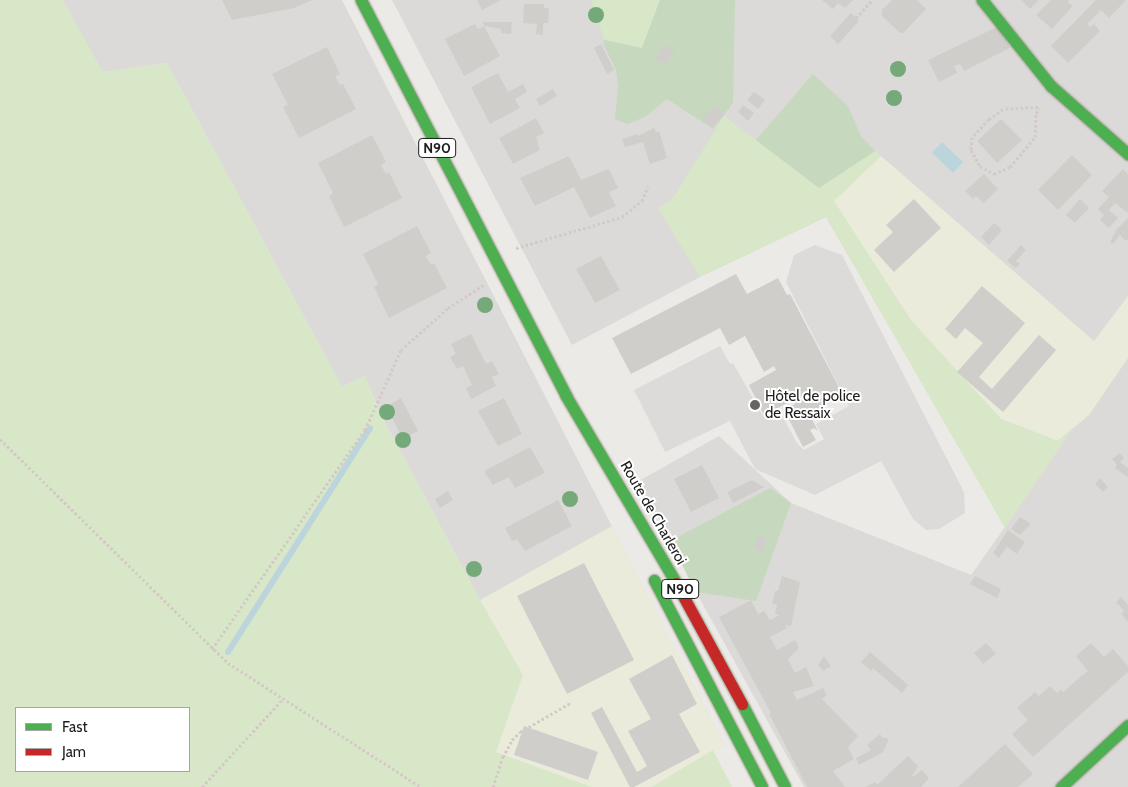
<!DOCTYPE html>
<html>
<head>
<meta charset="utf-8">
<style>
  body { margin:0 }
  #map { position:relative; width:1128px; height:787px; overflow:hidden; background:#eceae6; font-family:Cabin,sans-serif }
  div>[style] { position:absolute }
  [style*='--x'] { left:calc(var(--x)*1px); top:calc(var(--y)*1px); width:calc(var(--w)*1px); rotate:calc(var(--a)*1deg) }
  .residential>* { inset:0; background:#dbdad8 }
  .farmland>* { inset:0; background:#eaebda }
  .grass>* { inset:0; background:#d7e7c7 }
  .forest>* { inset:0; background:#c6d8bd }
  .parking>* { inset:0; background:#dcdbda }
  .water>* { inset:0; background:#bcd4dc }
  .stream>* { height:6px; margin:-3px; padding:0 3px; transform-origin:3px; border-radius:3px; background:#bcd4dc }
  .building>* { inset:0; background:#d0cecb }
  .path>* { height:3px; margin-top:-1.5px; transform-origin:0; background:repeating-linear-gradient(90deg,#d5c9c7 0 2.5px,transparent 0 5px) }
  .roads { filter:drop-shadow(0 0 1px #929480) drop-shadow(0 0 1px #929480) }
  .fast>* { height:11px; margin:-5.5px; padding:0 5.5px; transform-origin:5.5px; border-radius:5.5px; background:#4caf50 }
  .jam>* { height:11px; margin:-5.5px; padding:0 5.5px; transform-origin:5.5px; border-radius:5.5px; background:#c62828 }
  .trees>* { width:16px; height:16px; margin:-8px; border-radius:50%; background:#75a97a }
  .dots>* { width:14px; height:14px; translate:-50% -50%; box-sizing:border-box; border:2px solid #fff; border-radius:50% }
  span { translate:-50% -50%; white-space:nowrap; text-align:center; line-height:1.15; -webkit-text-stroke:4px #fff; paint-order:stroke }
  .shield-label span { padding:1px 4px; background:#fff; border:1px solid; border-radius:4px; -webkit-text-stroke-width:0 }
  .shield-label { font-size:14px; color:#1e1e1e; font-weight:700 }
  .poi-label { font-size:15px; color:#1e1e1e }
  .left { translate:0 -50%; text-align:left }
  .street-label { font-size:15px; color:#1e1e1e }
  .legend { position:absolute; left:15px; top:707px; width:175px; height:65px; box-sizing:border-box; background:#fff; border:1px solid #a5a5a5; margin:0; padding:6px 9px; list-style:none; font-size:15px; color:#1e1e1e }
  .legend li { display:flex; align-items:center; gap:10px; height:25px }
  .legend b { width:25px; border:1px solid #a5a5a5 }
</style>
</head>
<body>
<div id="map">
  <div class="residential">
    <div style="clip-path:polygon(0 0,342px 0,724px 745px,651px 787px,592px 787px,480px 600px,380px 413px,365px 376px,342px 387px,167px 63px,103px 72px)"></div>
    <div style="clip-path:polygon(392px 0,1128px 0,1128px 787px,804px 787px,696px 592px,639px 481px,719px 436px,791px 503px,971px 575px,1005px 527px,826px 217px,700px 277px,572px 345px)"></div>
  </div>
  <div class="farmland">
    <div style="clip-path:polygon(881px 156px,1094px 341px,1128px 296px,1128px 358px,1089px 415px,1058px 441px,1001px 419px,953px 368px,910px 319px,833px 201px)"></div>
    <div style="clip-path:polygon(612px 526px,724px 745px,651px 787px,592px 787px,496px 752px,523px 675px,480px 600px)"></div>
  </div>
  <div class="grass">
    <div style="clip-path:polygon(evenodd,0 0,63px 0,103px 72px,167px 63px,342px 387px,365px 376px,380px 413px,480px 600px,523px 675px,496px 752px,592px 787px,0 787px,0 0,16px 708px,189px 708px,189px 771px,16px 771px,16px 708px)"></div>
    <div style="clip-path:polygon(591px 0,660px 0,642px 48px,604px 40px)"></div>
    <div style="clip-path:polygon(724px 116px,819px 188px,875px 151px,881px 156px,834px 201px,910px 319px,1001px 419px,1058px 441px,1073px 428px,1005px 528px,826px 217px,700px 277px,658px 208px,668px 202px,675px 195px)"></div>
    <div style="clip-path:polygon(713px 750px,732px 787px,652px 787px)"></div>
  </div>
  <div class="forest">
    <div style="clip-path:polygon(660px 0,735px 0,733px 103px,713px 129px,667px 99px,645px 117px,627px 124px,615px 119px,618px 87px,616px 70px,603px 43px,604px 40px,642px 48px)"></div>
    <div style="clip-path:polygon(813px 74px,848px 106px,861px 136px,875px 151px,819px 188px,756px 140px)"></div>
    <div style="clip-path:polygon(770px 488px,791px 503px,756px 601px,696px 592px,670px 541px)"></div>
  </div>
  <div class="parking">
    <div style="clip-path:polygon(815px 245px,842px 255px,964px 492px,965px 513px,939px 529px,926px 530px,913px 519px,881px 461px,815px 495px,755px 469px,730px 421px,665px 452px,634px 390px,720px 346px,730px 364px,733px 363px,763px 416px,779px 410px,797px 443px,804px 450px,824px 439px,816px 424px,849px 406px,786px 282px,794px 255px)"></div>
  </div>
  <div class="water">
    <div style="clip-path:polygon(942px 142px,963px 162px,953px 173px,932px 153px)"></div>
  </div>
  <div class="stream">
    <div style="--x:228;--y:652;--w:265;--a:-57.6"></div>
  </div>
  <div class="building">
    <div style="clip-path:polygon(222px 0,312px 0,294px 8px,232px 20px)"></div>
    <div style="clip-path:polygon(477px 0,501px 0,482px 10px)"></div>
    <div style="clip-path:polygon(822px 0,853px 0,845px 8px,838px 3px,833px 9px)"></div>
    <div style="clip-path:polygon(892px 0,917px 0,926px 9px,903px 33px,900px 33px,882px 16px,882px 10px)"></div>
    <div style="clip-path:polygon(1021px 0,1039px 0,1030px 9px)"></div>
    <div style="clip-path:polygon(1051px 0,1069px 0,1068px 2px,1073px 6px,1052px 29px,1036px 15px)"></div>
    <div style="clip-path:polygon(1096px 0,1126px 0,1109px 18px,1101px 10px,1087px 24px,1090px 27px,1094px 24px,1100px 31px,1068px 63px,1051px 46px)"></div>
    <div style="clip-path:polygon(524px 4px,544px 4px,544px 8px,549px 8px,548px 23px,543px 23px,543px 35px,536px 34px,537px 24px,523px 23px)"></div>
    <div style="clip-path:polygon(851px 13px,859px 21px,838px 44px,830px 36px)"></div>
    <div style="clip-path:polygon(483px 22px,512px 22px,511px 34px,501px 33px,501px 29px,484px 26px)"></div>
    <div style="clip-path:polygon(475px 24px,478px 29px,484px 26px,500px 56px,464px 76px,445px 39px)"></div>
    <div style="clip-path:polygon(999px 26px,1010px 48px,964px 71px,960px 64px,954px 66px,957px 73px,939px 82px,928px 60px)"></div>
    <div style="clip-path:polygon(601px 44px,614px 70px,607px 74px,594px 48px)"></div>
    <div style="clip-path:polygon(663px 44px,675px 50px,666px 65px,655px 60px)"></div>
    <div style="clip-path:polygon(327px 47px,340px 74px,335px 76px,340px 85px,343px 84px,356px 109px,299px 138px,283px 107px,288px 105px,272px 74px)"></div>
    <div style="clip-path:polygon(498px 73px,508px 92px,523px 84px,527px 92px,515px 99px,520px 108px,490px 124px,471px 87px)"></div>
    <div style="clip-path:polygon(553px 89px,557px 96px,540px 106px,536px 99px)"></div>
    <div style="clip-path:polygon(754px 92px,765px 100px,758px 109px,747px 100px)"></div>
    <div style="clip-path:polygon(743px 105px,754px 113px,748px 121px,738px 112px)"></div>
    <div style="clip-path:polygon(714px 106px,724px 115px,712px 128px,702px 119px)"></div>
    <div style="clip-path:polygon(536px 118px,544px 133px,536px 137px,540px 150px,513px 164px,499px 138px)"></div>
    <div style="clip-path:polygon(1001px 119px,1022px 140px,997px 163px,977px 141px)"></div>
    <div style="clip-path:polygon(654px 128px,656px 132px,659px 131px,667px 158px,650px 164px,643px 142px,625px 147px,622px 139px,637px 134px,638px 136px)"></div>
    <div style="clip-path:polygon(372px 135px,386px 162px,381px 165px,386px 174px,389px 172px,402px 198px,344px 227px,329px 196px,333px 193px,318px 163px)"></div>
    <div style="clip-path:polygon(1072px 155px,1092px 175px,1058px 210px,1038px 190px)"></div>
    <div style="clip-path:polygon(569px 156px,581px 180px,609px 169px,618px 188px,609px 192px,616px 206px,590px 218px,574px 187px,535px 206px,520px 178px)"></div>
    <div style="clip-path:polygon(1123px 169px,1128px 174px,1128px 213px,1115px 203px,1109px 210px,1118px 218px,1109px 228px,1100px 220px,1104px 215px,1098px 209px,1109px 197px,1102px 191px)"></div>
    <div style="clip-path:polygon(984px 174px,998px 189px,984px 203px,976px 196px,973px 199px,965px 191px)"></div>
    <div style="clip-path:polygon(914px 199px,941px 228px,894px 272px,874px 250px,893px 232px,886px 225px)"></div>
    <div style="clip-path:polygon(1080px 199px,1089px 208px,1075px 223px,1066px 215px)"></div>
    <div style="clip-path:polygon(1128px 218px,1128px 239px,1126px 241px,1120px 235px,1113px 244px,1110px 242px,1116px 230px)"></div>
    <div style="clip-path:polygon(994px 223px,1002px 230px,989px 245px,981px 237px)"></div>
    <div style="clip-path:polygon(417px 226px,431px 253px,426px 256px,431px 265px,434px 263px,447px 288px,389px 318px,374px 287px,378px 284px,363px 254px)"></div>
    <div style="clip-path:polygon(1021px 245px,1026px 250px,1016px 261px,1020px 264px,1016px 268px,1007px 261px)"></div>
    <div style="clip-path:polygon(601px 256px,620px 290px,595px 303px,576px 269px)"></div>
    <div style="clip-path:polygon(736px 274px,747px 294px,778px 278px,787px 295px,790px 294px,843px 395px,809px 414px,818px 431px,814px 428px,810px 430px,816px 440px,803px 447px,784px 410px,795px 404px,793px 400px,764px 415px,749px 385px,776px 370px,774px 366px,764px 372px,745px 336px,729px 345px,720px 328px,631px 374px,612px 338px)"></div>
    <div style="clip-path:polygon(982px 286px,1025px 323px,979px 377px,992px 389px,1039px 335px,1056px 350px,1003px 412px,957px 372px,983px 343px,965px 328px,956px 339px,945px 329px)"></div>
    <div style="clip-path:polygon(471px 334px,486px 364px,492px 361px,499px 374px,492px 377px,496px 386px,471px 399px,466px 388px,472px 385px,463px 366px,457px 369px,450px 357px,456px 354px,451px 344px)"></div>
    <div style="clip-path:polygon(401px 398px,418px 431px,403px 439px,386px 407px)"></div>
    <div style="clip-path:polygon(504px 398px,522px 434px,498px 446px,478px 411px)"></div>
    <div style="clip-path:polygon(530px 447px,545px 473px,515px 488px,509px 477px,493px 485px,484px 471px)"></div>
    <div style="clip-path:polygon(1120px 453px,1124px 458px,1120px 462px,1128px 468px,1128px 477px,1115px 468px,1117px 465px,1112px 459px)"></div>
    <div style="clip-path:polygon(702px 465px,719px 498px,691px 512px,674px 479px)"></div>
    <div style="clip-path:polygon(1100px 478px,1108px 487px,1103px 492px,1095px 484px)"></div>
    <div style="clip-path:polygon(752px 480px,764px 487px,733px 503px,727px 492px)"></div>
    <div style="clip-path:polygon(448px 491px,453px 500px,440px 508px,435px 499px)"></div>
    <div style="clip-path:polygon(558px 500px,572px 526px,525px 551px,517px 539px,512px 541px,505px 528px)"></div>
    <div style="clip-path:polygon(1020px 517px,1031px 524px,1020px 535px,1011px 529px)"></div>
    <div style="clip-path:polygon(1008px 530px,1025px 542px,1017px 554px,1007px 547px,999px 558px,993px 553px)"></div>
    <div style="clip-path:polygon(758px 536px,767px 539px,764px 551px,754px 549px)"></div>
    <div style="clip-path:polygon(584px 563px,634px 660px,567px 694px,517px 596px)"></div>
    <div style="clip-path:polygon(782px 576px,800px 582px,791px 626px,785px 625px,787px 628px,770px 637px,777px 650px,795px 640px,799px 648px,788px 659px,795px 673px,806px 667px,814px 686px,793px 692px,797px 700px,823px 688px,827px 695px,822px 699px,858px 736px,848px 747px,854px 759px,833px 771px,845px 787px,807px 787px,769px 714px,771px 713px,719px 617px,751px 600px,758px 614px,764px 611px,770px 620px,780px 615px,775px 614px,777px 604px,772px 604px,775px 591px,778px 591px)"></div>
    <div style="clip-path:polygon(975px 576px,1001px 589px,997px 598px,970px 584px)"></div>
    <div style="clip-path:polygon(1121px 597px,1128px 605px,1128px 622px,1121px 614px,1124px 611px,1116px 602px)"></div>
    <div style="clip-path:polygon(986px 643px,996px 654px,983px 664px,974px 653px)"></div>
    <div style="clip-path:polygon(1091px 643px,1104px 657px,1113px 649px,1128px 666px,1128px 672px,1033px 757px,1012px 734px,1028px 720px,1017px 708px,1035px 692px,1039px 696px,1050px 686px,1057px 693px,1062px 689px,1062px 693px,1079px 678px,1088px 671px,1076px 656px)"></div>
    <div style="clip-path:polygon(870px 652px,908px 685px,902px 693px,873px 668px,871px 671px,861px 662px)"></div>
    <div style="clip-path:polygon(672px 655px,697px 704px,679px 714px,700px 752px,634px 787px,630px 787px,591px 713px,602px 707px,637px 772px,647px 766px,628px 731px,651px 719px,629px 679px)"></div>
    <div style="clip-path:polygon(824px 656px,831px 666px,823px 671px,818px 665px)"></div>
    <div style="clip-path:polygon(524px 726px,598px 752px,588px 780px,514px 755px)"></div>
    <div style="clip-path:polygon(880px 734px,882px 737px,889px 739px,883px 752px,859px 765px,856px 758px,871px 750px,867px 745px)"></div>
    <div style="clip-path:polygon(1005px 744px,1033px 774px,1018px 787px,958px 787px)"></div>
    <div style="clip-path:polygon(908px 756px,918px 766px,911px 778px,922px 770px,929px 778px,921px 787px,866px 787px,875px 782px,877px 785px)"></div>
  </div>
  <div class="path">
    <div style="--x:856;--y:18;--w:24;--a:-48"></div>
    <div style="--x:1038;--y:107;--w:35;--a:177"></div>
    <div style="--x:1003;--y:109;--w:17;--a:144"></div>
    <div style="--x:989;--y:119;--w:25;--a:133"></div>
    <div style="--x:972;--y:137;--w:13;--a:94"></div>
    <div style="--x:971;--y:150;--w:18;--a:61"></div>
    <div style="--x:980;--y:166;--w:16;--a:30"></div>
    <div style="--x:994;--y:174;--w:17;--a:-24"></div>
    <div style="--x:1010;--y:167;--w:39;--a:-50"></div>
    <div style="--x:1035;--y:137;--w:24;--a:-88"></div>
    <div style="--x:1036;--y:113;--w:6;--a:-51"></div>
    <div style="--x:516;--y:248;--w:110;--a:-16.3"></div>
    <div style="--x:622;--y:217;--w:26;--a:-39"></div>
    <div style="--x:642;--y:201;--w:16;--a:-68"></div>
    <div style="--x:0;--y:439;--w:320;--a:44.5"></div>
    <div style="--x:228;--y:663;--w:229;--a:32.7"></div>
    <div style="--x:212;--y:649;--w:267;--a:-55.1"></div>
    <div style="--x:365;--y:430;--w:88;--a:-65.8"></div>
    <div style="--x:401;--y:350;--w:63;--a:-41.8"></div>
    <div style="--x:448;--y:308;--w:42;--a:-33.3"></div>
    <div style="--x:202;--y:787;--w:120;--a:-47.4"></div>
    <div style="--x:493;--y:787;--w:32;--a:-72"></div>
    <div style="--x:503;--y:757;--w:19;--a:-62"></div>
    <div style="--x:512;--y:740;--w:11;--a:-45"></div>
    <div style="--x:520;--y:732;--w:60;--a:-30"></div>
  </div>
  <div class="roads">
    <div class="fast">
      <div style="--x:361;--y:0;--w:446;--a:62.6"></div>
      <div style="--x:566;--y:396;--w:217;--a:59.5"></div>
      <div style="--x:982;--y:0;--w:110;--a:51.3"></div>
      <div style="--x:1051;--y:86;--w:103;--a:41.4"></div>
      <div style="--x:654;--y:580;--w:233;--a:62.4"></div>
      <div style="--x:742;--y:704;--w:93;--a:62.6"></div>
      <div style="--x:1061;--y:787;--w:91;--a:-42.8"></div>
    </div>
    <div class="jam">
      <div style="--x:676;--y:583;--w:138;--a:61.4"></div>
    </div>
  </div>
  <div class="trees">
    <div style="left:596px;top:15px"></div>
    <div style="left:898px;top:69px"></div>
    <div style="left:894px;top:98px"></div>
    <div style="left:485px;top:305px"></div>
    <div style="left:387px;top:412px"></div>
    <div style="left:403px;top:440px"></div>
    <div style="left:570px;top:499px"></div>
    <div style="left:474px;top:569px"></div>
  </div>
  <div class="dots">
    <div style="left:755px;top:405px;background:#666564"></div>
  </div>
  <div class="shield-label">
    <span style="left:437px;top:148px">N90</span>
    <span style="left:680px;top:589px">N90</span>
  </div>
  <div class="poi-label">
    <span class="left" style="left:765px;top:405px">Hôtel de police<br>de Ressaix</span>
  </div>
  <div class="street-label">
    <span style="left:653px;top:513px;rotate:60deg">Route de Charleroi</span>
  </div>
  <ul class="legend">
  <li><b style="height:6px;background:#4caf50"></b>Fast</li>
  <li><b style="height:6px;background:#c62828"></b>Jam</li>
  </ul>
</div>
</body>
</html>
